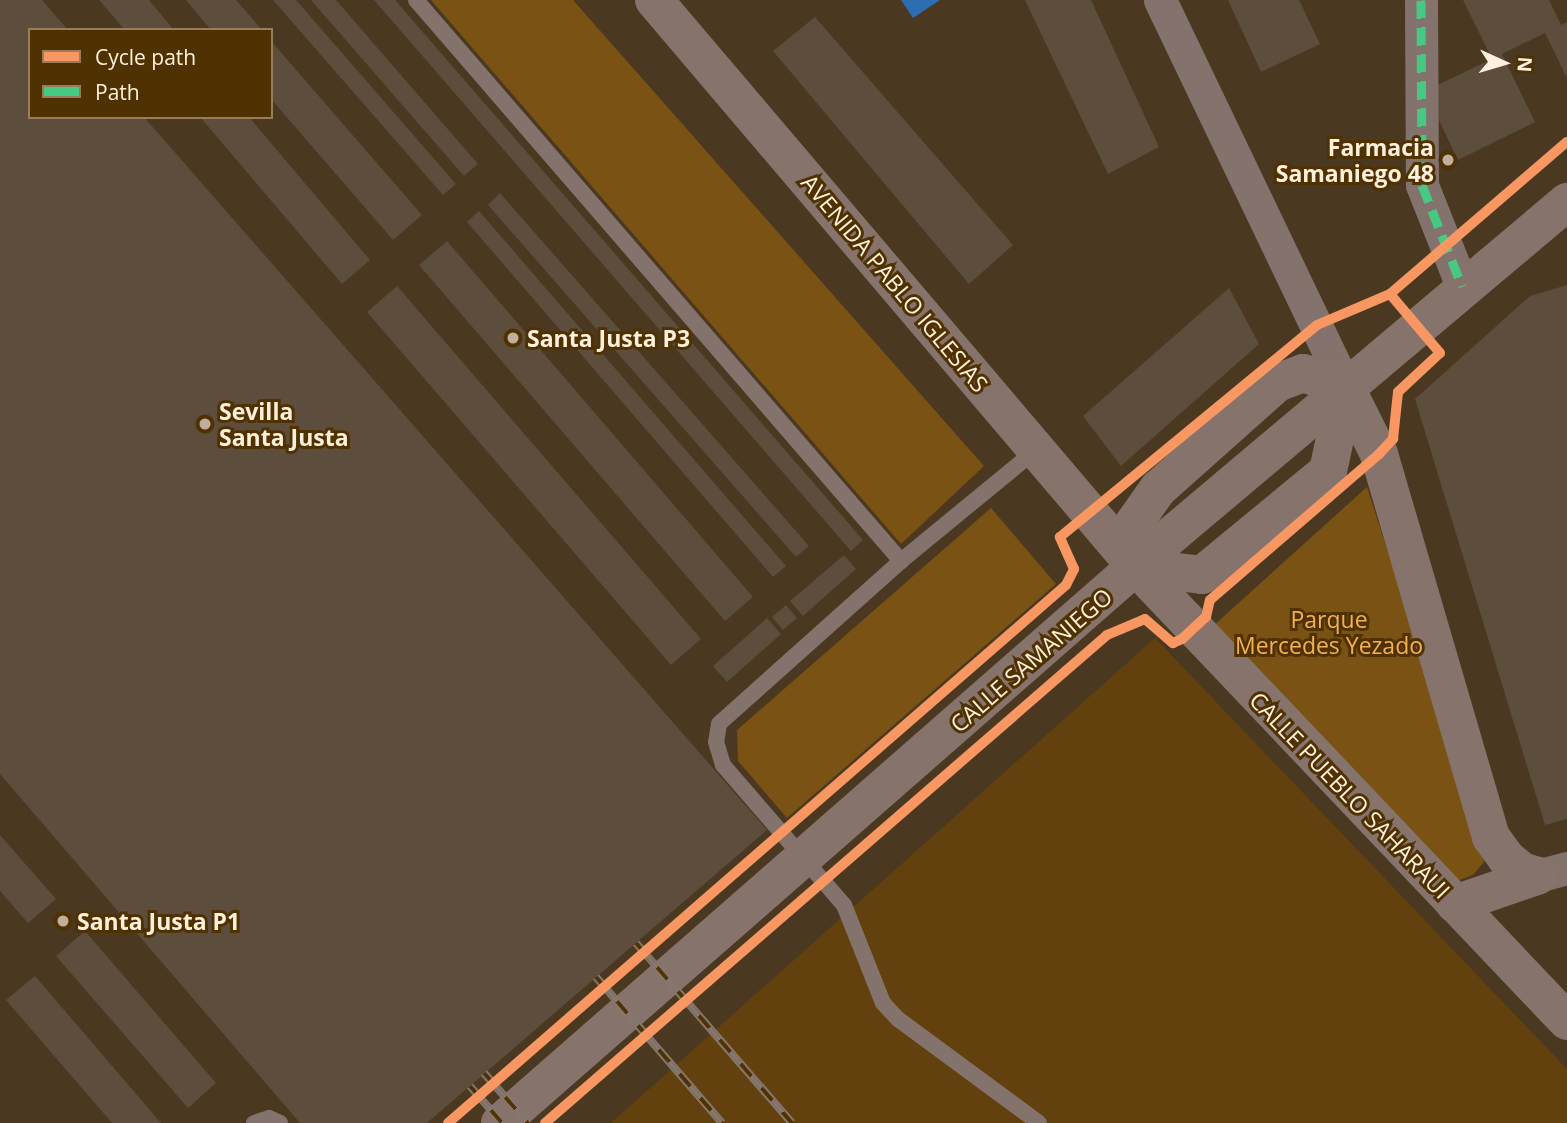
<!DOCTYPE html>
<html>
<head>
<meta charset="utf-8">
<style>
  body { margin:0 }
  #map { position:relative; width:1567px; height:1123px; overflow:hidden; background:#4a3820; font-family:"Open Sans",sans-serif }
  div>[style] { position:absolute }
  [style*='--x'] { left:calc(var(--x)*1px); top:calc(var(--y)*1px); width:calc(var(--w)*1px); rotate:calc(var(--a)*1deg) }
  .built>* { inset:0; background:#62410e }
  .green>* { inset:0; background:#7a5213 }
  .water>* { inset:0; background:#2c6eaf }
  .building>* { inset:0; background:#5d4d3c }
  .lane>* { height:16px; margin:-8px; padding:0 8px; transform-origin:8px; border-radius:8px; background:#84736d }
  .street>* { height:33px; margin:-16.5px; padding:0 16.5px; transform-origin:16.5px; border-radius:16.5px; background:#84736d }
  .secondary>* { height:38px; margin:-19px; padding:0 19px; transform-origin:19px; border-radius:19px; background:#86736b }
  .rail>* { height:8px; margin-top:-4px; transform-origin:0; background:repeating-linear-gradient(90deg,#503202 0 16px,#86776e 0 32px); box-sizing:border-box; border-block:2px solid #86776e }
  .quiet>* { height:9px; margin-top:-4.5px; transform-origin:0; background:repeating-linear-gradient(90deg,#46c982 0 18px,transparent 0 27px) }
  .cycleway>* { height:10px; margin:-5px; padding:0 5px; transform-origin:5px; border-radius:5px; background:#f99763 }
  .dots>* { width:19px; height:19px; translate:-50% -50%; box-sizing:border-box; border:4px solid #503202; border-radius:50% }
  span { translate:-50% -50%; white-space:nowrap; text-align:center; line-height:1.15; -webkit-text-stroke:6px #503202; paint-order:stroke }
  .poi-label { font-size:23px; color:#ffefdd; font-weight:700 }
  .right { translate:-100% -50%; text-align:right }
  .left { translate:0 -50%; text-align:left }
  .street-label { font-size:23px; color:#ffefdd }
  .park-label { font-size:23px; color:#f3b054 }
  .legend { position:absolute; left:28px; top:28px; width:245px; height:91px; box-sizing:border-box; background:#503202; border:2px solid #967e5a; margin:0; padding:9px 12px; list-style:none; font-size:21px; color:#ffefdd }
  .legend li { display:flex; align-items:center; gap:14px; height:35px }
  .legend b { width:35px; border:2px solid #967e5a }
  .north { position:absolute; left:1469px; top:28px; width:70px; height:70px; -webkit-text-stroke:5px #503202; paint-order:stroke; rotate:94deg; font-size:19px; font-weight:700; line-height:28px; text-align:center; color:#ffefdd }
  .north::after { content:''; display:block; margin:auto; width:24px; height:32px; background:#ffefdd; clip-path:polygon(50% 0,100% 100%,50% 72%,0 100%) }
</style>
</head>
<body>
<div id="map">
  <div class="built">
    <div style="clip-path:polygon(1155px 638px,1567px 1069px,1567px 1123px,611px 1123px)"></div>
  </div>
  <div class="green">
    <div style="clip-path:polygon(431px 0,573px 0,984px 466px,901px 544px)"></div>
    <div style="clip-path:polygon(1367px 487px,1482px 846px,1484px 862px,1473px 875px,1457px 881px,1212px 627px)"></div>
    <div style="clip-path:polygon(991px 508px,1056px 584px,787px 818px,738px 761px,737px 730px)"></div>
  </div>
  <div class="water">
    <div style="clip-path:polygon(901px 0,940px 0,913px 18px)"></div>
  </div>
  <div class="building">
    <div style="clip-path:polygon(0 0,42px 0,68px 30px,30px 30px,30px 117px,144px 117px,767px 830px,427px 1123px,300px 1123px,0 774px)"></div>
    <div style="clip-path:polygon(99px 0,149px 0,174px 30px,125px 30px)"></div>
    <div style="clip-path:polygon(186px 0,236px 0,262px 30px,211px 30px)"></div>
    <div style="clip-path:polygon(273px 0,296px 0,456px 184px,443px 195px)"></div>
    <div style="clip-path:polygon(311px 0,336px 0,478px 164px,464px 176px)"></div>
    <div style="clip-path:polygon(374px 0,395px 0,863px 540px,851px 551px)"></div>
    <div style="clip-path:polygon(1025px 0,1091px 0,1159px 147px,1108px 174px)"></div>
    <div style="clip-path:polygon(1228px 0,1299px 0,1320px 44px,1261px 72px)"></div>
    <div style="clip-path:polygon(1463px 0,1549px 0,1561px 25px,1567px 22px,1567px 78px,1545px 33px,1502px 54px,1535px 122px,1458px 160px,1425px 91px,1492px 59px)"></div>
    <div style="clip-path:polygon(815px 17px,1013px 245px,969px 284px,773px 51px)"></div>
    <div style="clip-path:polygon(271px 41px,422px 215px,393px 240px,271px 99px)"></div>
    <div style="clip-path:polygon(200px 117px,249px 117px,370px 260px,342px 284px)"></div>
    <div style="clip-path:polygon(500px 193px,809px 546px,796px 557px,488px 205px)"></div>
    <div style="clip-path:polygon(479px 211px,786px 566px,773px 577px,467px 222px)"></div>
    <div style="clip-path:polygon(447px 241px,753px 597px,725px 621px,419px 265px)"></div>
    <div style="clip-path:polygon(1567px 285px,1567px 819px,1545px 825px,1415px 399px,1530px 296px)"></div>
    <div style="clip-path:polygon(397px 286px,701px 639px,671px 665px,367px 312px)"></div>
    <div style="clip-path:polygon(1229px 288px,1259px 344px,1121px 466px,1083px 416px)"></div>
    <div style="clip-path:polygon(844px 555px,856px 569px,803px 616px,790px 601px)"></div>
    <div style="clip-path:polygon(786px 605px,797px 618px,783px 630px,772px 617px)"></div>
    <div style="clip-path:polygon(767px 618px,781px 634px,727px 682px,713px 666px)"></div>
    <div style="clip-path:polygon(0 835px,56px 899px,28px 923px,0 891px)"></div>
    <div style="clip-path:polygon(85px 931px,216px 1083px,188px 1108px,56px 956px)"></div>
    <div style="clip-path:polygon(35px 976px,161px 1123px,112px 1123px,6px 1000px)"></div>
  </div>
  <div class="lane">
    <div style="--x:416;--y:0;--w:742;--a:49.16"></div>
    <div style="--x:1036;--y:450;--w:175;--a:140.6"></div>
    <div style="--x:901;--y:561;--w:244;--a:138.2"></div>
    <div style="--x:719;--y:724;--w:18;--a:99"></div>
    <div style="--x:716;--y:742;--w:24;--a:73"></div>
    <div style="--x:723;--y:765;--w:185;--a:49.2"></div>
    <div style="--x:844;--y:905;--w:105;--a:68.3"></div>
    <div style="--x:883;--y:1003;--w:22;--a:47"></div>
    <div style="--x:898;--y:1019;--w:175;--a:36.4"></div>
    <div style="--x:254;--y:1123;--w:16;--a:-18"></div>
    <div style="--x:269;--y:1118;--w:12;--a:24"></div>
  </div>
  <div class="street">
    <div style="--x:1160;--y:0;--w:430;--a:64.4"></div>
    <div style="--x:1421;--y:0;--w:185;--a:89.7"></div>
    <div style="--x:1422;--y:185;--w:109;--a:68.4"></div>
    <div style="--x:1537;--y:876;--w:31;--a:-15"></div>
  </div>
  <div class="secondary">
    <div style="--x:654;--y:0;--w:744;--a:49.63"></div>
    <div style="--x:1136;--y:567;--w:626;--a:46.49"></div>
    <div style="--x:1346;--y:388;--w:74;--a:63.4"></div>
    <div style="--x:1379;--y:454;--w:399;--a:73.7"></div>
    <div style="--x:1491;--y:837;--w:26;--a:54"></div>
    <div style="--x:1506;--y:858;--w:21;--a:39"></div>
    <div style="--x:1522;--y:871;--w:16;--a:18"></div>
    <div style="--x:1136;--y:567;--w:44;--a:-92.6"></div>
    <div style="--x:1134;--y:523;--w:42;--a:-54.8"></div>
    <div style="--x:1158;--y:489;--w:159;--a:-41.7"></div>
    <div style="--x:1277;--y:383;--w:28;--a:-21"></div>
    <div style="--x:1303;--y:373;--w:46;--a:19.2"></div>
    <div style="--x:1136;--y:567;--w:66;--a:6.9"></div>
    <div style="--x:1202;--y:575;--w:163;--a:-39.5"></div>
    <div style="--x:1328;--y:471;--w:85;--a:-77.8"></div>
    <div style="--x:1455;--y:904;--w:87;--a:-18.9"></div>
    <div style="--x:500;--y:1123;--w:896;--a:-41.2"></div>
    <div style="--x:1174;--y:533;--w:514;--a:-40.11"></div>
  </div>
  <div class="rail">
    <div style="--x:636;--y:943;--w:238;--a:49.1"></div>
    <div style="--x:596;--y:977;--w:193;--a:49.2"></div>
    <div style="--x:484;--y:1073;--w:67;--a:48.7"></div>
    <div style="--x:470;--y:1086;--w:49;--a:49.1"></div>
  </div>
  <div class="quiet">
    <div style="--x:1421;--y:0;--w:185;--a:89.7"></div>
    <div style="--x:1422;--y:185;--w:109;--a:68.4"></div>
  </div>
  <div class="cycleway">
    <div style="--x:448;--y:1123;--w:819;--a:-41.04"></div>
    <div style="--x:1066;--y:585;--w:18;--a:-63"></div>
    <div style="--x:1074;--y:569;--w:35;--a:-114"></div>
    <div style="--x:1060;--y:537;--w:333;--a:-39.5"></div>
    <div style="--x:1317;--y:325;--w:79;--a:-23"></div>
    <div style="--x:1390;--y:294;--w:233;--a:-40.7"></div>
    <div style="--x:545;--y:1123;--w:744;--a:-40.97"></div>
    <div style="--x:1107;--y:635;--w:41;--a:-22.8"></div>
    <div style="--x:1145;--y:619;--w:37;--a:41"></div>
    <div style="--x:1173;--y:643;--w:10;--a:-24"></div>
    <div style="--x:1182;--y:639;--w:33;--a:-43"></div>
    <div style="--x:1206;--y:617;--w:17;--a:-77"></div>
    <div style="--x:1210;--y:600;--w:223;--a:-40.8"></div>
    <div style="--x:1379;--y:454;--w:21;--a:-47"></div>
    <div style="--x:1393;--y:439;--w:47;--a:-83.9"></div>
    <div style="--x:1398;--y:392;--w:57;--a:-42.9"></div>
    <div style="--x:1440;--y:353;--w:77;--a:-130.3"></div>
  </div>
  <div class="dots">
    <div style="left:1448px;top:160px;background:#c0af9b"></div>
    <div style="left:513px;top:338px;background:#c0af9b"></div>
    <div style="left:205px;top:424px;background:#c0af9b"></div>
    <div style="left:63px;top:921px;background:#c0af9b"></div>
  </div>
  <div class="poi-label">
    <span class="right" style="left:1434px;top:160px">Farmacia<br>Samaniego 48</span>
    <span class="left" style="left:527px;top:338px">Santa Justa P3</span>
    <span class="left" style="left:219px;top:424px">Sevilla<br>Santa Justa</span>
    <span class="left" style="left:77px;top:921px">Santa Justa P1</span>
  </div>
  <div class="street-label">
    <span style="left:895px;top:283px;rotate:50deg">AVENIDA PABLO IGLESIAS</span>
    <span style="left:1031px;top:660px;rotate:-41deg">CALLE SAMANIEGO</span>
    <span style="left:1350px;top:795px;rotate:46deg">CALLE PUEBLO SAHARAUI</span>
  </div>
  <div class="park-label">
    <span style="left:1329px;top:632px">Parque<br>Mercedes Yezado</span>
  </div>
  <ul class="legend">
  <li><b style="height:9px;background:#f99763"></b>Cycle path</li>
  <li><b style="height:9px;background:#46c982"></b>Path</li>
  </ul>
  <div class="north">N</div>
</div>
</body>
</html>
